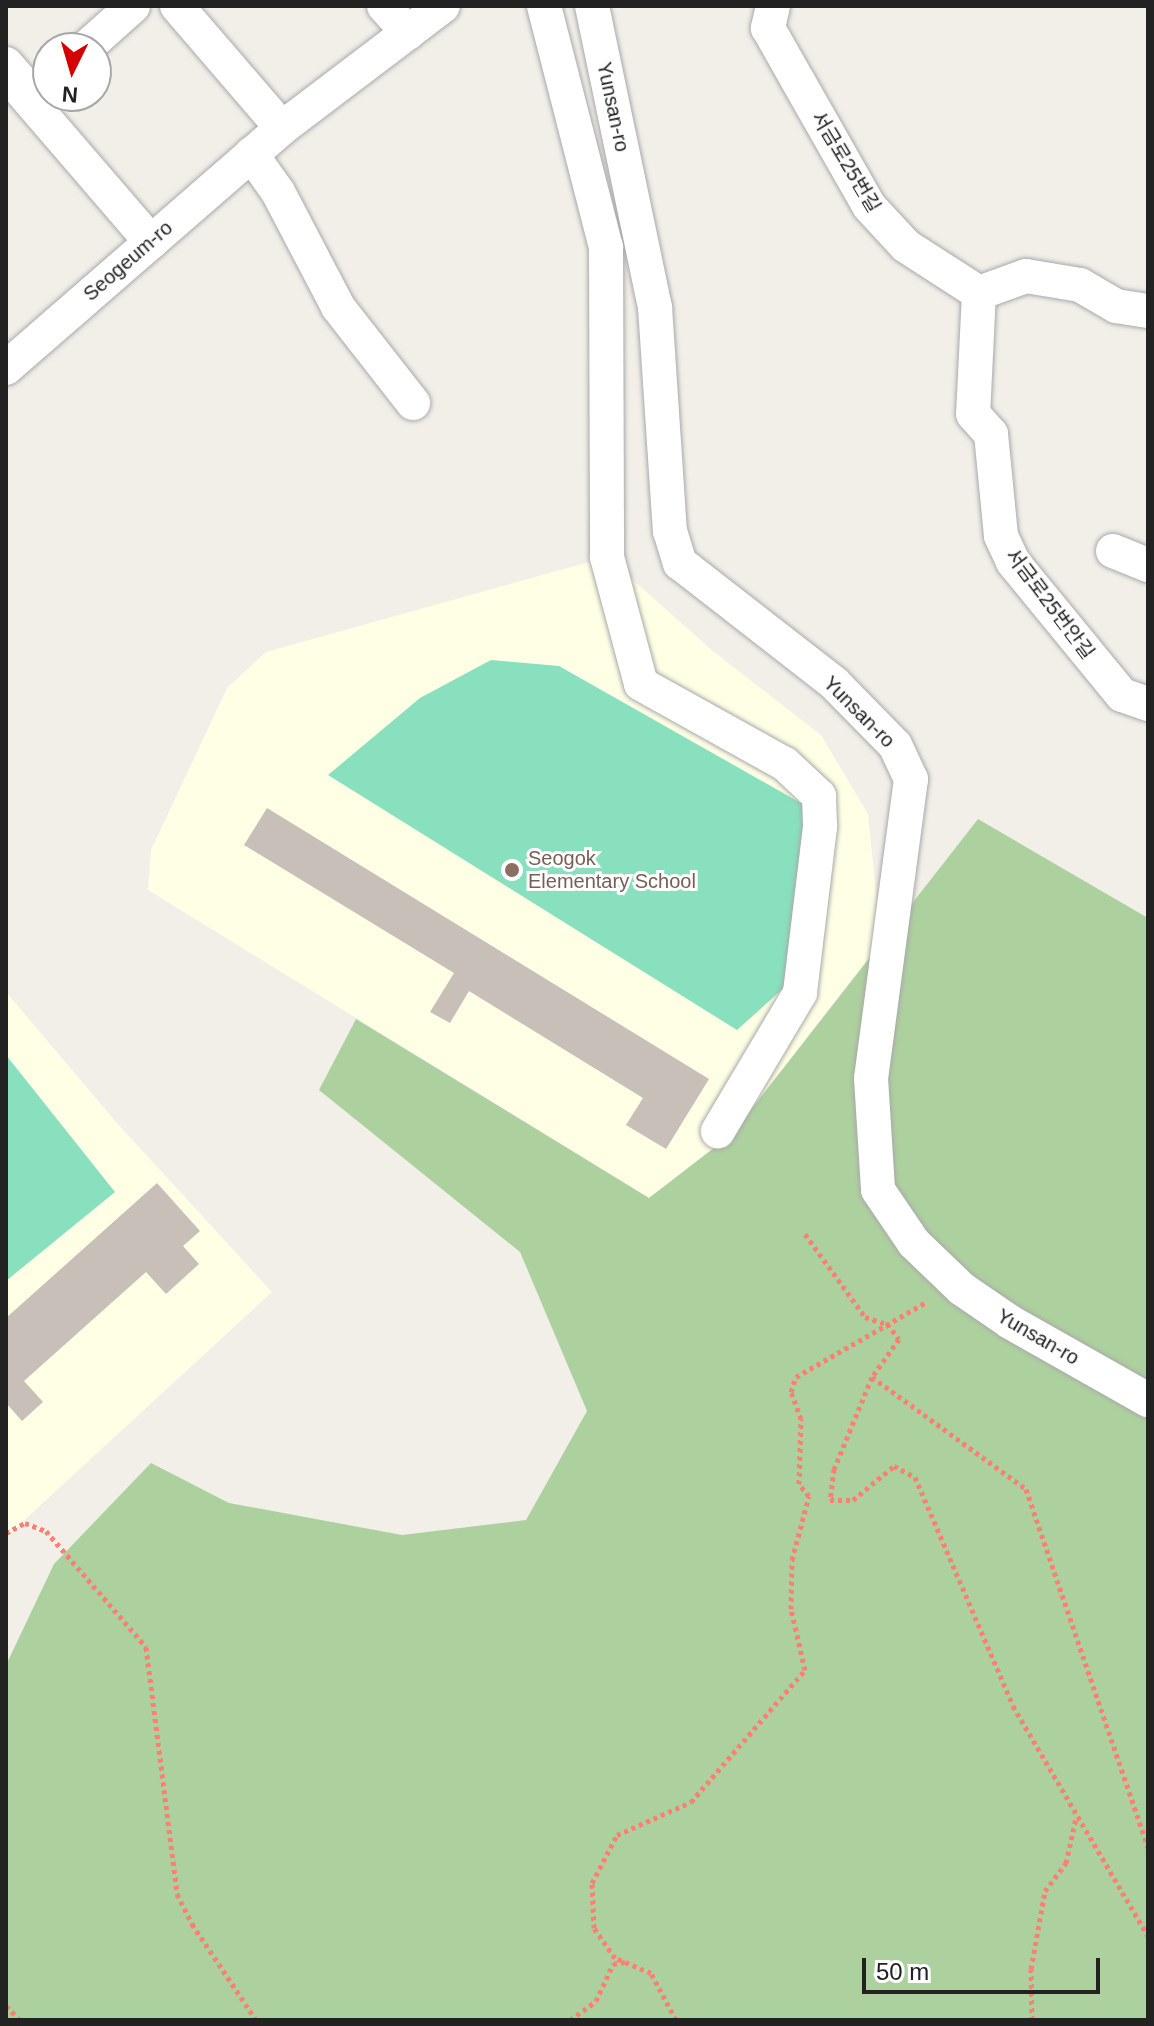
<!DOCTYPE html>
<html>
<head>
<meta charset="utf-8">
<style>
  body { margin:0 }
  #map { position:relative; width:1154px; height:2026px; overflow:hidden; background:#f2efe9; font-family:Arial,"Noto Sans KR",sans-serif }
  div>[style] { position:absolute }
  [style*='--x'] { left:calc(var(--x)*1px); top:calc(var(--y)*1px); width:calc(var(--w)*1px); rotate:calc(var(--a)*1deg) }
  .education>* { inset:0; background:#ffffe5 }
  .forest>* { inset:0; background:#add19e }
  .pitch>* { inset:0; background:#88e0be }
  .building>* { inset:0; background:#c7bfb8 }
  .path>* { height:5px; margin-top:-2.5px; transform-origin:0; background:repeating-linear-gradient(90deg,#fa8072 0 4px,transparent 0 8px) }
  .roads { filter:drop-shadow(0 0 2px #a9a9a9) drop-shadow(0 0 2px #a9a9a9) }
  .minor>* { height:34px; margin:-17px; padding:0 17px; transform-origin:17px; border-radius:17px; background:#fff }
  .dots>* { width:22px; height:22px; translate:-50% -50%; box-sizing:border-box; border:4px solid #fff; border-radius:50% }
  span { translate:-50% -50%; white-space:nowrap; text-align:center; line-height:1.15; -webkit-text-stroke:6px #fff; paint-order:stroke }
  .street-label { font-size:20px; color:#222 }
  .education-label { font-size:20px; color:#785e54 }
  .left { translate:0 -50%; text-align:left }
  .frame { position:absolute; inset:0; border:8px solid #222; pointer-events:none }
  .north { position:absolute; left:32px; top:32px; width:80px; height:80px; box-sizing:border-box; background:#fff; border:2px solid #a7a7a7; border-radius:50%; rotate:185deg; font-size:22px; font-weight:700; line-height:32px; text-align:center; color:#222 }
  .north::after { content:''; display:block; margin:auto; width:28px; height:36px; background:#d40000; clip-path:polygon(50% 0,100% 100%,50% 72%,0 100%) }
  .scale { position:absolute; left:862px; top:1958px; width:238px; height:36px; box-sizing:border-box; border:4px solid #222; border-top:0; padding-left:10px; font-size:24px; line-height:28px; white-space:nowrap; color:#222; -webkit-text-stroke:6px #fff; paint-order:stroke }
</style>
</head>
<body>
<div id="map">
  <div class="education">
    <div style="clip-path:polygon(607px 557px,714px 652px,821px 735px,868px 814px,881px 942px,732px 1134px,649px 1198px,148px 890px,151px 850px,227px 688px,266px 652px)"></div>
    <div style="clip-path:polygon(6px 992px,116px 1122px,272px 1292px,6px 1537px)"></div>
  </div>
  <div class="forest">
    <div style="clip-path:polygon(978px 819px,1148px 918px,1148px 2020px,6px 2020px,6px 1665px,54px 1564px,151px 1463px,229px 1503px,402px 1535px,526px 1520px,587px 1411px,520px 1252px,319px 1090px,356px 1019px,649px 1198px,732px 1134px)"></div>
  </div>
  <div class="pitch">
    <div style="clip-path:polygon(491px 660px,559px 666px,806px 806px,786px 986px,737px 1030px,328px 775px,420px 698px)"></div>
    <div style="clip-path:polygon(6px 1055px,115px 1192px,6px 1281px)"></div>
  </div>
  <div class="building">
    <div style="clip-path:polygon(267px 808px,709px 1079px,666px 1149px,626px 1125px,643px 1098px,469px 991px,450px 1023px,430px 1012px,454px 973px,244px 845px)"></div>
    <div style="clip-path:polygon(157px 1183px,200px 1231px,183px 1246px,199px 1264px,166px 1294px,146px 1272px,24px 1381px,43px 1402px,22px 1421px,6px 1403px,6px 1318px)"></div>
  </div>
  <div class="path">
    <div style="--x:805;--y:1234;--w:102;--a:54.1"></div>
    <div style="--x:865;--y:1317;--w:23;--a:18"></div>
    <div style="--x:887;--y:1324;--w:19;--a:51"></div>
    <div style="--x:899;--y:1339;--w:47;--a:125.4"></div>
    <div style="--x:872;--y:1377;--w:100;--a:112.4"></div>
    <div style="--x:834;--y:1469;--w:31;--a:97"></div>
    <div style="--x:830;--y:1500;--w:23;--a:0"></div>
    <div style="--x:853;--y:1500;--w:53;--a:-39.7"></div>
    <div style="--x:894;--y:1466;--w:24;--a:28"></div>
    <div style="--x:915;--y:1477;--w:249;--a:66.8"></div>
    <div style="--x:1013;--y:1706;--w:267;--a:59.6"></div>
    <div style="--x:872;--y:1377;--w:190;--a:36"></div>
    <div style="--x:1026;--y:1489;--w:378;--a:71.2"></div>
    <div style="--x:6;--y:1533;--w:21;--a:-28"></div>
    <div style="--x:25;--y:1523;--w:22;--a:21"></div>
    <div style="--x:46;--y:1531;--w:153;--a:49.2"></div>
    <div style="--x:146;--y:1647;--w:249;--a:82.8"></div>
    <div style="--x:177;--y:1894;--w:34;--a:63"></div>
    <div style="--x:192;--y:1924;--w:115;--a:56.3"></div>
    <div style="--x:6;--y:2006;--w:20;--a:45"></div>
    <div style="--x:570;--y:2020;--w:32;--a:-36"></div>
    <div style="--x:596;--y:2001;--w:41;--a:-65.3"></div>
    <div style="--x:613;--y:1964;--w:12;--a:-9"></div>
    <div style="--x:676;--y:2020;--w:53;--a:-118"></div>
    <div style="--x:651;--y:1973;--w:39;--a:-157"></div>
    <div style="--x:615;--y:1958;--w:37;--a:-125"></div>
    <div style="--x:594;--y:1928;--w:45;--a:-92.5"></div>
    <div style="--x:592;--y:1883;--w:54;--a:-62.5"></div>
    <div style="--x:617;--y:1835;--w:81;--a:-24"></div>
    <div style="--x:691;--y:1802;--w:174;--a:-49.2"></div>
    <div style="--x:805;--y:1670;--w:63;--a:-102.9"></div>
    <div style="--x:791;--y:1609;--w:49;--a:-88.8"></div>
    <div style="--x:792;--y:1560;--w:66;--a:-75.1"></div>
    <div style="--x:809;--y:1496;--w:16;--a:-130"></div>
    <div style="--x:799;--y:1484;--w:65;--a:-88.2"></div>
    <div style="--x:801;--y:1419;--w:29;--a:-110"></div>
    <div style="--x:791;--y:1392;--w:16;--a:-72"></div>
    <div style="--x:796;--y:1377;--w:152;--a:-29.9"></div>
    <div style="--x:1032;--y:2020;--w:51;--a:-91.1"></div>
    <div style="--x:1031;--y:1969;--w:79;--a:-79.8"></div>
    <div style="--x:1045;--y:1891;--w:35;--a:-53"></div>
    <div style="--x:1066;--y:1863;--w:46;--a:-77.5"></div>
  </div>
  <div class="roads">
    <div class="minor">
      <div style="--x:177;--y:6;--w:161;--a:49.3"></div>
      <div style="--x:384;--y:6;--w:36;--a:48"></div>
      <div style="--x:544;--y:6;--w:249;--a:75.6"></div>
      <div style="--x:606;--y:247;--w:310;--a:89.8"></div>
      <div style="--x:607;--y:557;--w:131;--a:75"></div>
      <div style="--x:641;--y:684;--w:165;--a:29.1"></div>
      <div style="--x:785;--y:764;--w:47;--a:43.3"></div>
      <div style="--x:819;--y:796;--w:31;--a:88"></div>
      <div style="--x:820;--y:827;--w:167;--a:96.9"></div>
      <div style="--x:800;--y:993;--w:161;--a:120.7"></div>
      <div style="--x:592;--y:6;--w:308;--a:78.2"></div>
      <div style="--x:655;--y:307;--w:225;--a:86.2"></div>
      <div style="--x:670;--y:531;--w:34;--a:73"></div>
      <div style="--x:680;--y:563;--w:195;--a:37.9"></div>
      <div style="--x:834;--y:683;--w:87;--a:45.5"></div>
      <div style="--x:895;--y:745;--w:38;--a:65"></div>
      <div style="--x:911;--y:779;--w:302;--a:97.6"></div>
      <div style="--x:871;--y:1078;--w:112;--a:86.4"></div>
      <div style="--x:878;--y:1190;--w:64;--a:55.8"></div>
      <div style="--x:914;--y:1243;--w:66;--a:43.8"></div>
      <div style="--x:962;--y:1289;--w:58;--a:34.5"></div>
      <div style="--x:1010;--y:1322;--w:159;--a:29.5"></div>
      <div style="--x:773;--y:6;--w:23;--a:103"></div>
      <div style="--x:768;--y:28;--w:61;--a:60.5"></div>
      <div style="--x:798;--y:81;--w:144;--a:60.4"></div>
      <div style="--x:869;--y:206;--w:54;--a:47.2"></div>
      <div style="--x:906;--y:246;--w:87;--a:32.8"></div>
      <div style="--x:979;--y:293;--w:50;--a:-19.9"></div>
      <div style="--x:1026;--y:276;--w:55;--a:9.5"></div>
      <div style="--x:1080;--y:285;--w:42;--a:30.3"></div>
      <div style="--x:1116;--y:306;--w:32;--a:9"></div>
      <div style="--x:86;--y:48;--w:63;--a:-41.8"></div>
      <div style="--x:6;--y:64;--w:33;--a:49"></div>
      <div style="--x:22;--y:92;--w:198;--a:49.3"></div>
      <div style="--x:251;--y:154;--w:47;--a:54.6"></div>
      <div style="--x:278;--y:192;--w:130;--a:62.4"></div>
      <div style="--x:338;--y:307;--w:122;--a:52"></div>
      <div style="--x:979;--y:293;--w:121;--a:92.8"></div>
      <div style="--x:973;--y:414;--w:27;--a:48"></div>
      <div style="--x:991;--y:434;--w:102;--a:84.4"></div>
      <div style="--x:1001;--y:536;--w:29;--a:65"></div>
      <div style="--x:1013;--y:562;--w:172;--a:50.7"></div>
      <div style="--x:1122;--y:695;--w:28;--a:19"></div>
      <div style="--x:6;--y:368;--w:366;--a:-41"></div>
      <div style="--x:282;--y:128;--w:202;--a:-37.2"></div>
      <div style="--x:1113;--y:551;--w:38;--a:22"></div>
    </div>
  </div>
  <div class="dots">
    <div style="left:512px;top:870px;background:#8d6e63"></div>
  </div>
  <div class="street-label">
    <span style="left:613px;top:107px;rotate:78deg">Yunsan-ro</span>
    <span style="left:846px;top:162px;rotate:59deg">서금로25번길</span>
    <span style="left:128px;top:261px;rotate:-41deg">Seogeum-ro</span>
    <span style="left:1050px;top:604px;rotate:53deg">서금로25번안길</span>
    <span style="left:859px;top:712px;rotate:45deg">Yunsan-ro</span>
    <span style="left:1038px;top:1337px;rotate:30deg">Yunsan-ro</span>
  </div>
  <div class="education-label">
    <span class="left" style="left:528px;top:870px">Seogok<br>Elementary School</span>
  </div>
  <div class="frame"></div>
  <div class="north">N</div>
  <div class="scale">50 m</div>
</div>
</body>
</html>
